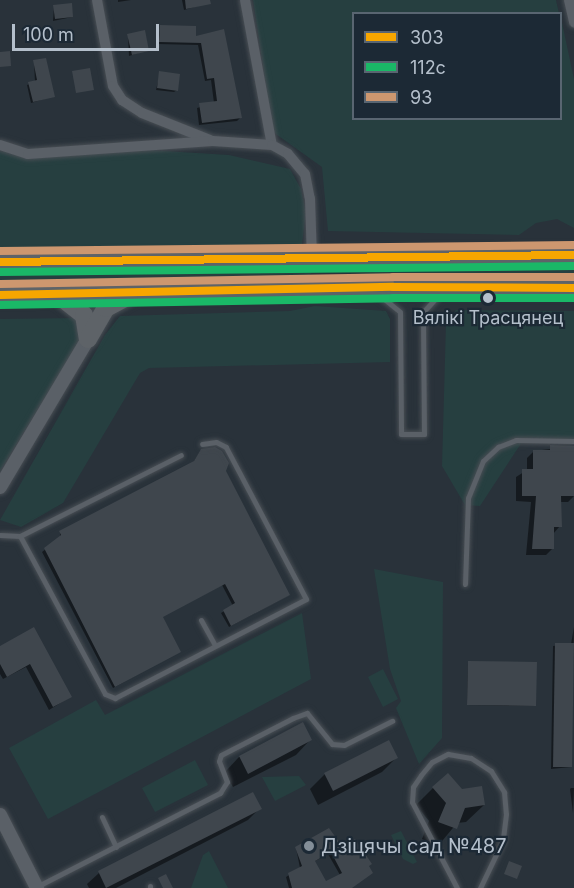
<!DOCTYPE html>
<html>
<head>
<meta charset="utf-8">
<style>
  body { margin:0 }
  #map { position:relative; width:574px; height:888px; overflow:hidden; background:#29323a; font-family:Inter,sans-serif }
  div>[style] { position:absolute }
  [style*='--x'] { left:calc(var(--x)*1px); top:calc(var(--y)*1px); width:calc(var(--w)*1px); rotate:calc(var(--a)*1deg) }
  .green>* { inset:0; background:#263f40 }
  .shadow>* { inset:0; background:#0007 }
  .building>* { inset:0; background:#3f464d }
  .roads { filter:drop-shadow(0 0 2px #484e54) drop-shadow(0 0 2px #484e54) }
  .service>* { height:5px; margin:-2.5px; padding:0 2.5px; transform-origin:2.5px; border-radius:2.5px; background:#5a6067 }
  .minor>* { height:10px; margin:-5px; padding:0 5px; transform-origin:5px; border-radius:5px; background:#5a6067 }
  .tertiary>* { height:14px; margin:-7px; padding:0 7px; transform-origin:7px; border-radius:7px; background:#5a6067 }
  .trunk>* { height:18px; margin:-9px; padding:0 9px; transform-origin:9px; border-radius:9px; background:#5e6368 }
  .bus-1>* { height:8px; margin:-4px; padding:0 4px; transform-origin:4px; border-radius:4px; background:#f7a600 }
  .bus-2>* { height:8px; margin:-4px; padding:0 4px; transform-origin:4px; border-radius:4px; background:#1ab867 }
  .bus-3>* { height:8px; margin:-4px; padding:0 4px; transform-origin:4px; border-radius:4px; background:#cd976f }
  .dots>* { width:16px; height:16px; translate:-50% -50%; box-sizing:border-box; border:3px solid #1c2935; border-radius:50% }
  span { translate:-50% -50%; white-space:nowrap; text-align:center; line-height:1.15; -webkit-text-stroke:4.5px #1c2935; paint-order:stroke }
  .bus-label { font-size:18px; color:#b4bfcb }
  .poi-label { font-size:20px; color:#b4bfcb }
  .left { translate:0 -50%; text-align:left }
  .legend { position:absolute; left:352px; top:12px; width:210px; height:108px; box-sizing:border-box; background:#1c2935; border:2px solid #596571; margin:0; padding:8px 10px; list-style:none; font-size:18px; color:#b4bfcb }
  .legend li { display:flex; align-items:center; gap:12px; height:30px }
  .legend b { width:30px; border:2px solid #596571 }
  .scale { position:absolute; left:12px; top:24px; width:147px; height:27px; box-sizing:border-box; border:3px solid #b4bfcb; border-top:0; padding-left:8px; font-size:18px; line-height:21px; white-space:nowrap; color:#b4bfcb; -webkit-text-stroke:4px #1c2935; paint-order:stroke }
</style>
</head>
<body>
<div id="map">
  <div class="green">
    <div style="clip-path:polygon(253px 0,556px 0,559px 13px,354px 14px,354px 118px,560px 118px,561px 18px,574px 79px,574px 228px,557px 219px,536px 223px,519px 235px,328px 231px,322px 167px,273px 132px)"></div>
    <div style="clip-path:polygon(132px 149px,229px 155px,290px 169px,301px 189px,306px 213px,302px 244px,0 249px,0 151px,39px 157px)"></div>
    <div style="clip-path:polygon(574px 269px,574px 277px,326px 277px,394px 270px)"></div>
    <div style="clip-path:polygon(312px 273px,303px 279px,0 282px,0 275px)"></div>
    <div style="clip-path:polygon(315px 306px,386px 311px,390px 319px,390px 362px,149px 368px,140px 373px,63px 503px,21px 527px,0 520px,105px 335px,120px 316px,290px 311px)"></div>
    <div style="clip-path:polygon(456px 310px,574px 311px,574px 440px,524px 439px,480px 506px,465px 505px,442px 466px,446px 323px)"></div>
    <div style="clip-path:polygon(80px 318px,80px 340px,0 471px,0 319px)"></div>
    <div style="clip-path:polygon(374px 569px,443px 582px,442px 738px,419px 764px,396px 708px,401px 701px,390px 669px)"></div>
    <div style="clip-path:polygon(302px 613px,311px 679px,48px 819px,9px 748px,96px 700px,105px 715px)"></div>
    <div style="clip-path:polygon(383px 669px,398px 699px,383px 707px,368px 677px)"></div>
    <div style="clip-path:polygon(195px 760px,208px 785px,155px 812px,142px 788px)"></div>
    <div style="clip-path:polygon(299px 776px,306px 785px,275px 801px,262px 777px)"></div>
    <div style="clip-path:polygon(401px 831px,417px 862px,413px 864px,403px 859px,391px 835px)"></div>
    <div style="clip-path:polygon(209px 851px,228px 888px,191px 888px,203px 855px)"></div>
  </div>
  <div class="shadow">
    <div style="clip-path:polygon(118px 0,131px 0,118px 2px)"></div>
    <div style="clip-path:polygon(182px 0,208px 0,208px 3px,184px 10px)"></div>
    <div style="clip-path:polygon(54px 7px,72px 17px,53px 21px)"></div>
    <div style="clip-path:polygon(161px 26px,195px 38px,223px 31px,240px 118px,237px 121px,199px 125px,197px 108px,214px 103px,211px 80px,205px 81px,198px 45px,157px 44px)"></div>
    <div style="clip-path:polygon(128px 36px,148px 50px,129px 56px)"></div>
    <div style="clip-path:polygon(34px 62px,54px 96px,31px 103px,27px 85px,35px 82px)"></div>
    <div style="clip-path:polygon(160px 73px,177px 90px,174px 92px,156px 90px)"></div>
    <div style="clip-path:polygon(574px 446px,574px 496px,568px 502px,560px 502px,560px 526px,553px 534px,553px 548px,546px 555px,526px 555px,531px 502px,516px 501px,516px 477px,527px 470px,527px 458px,534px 451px)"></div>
    <div style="clip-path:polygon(201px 450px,224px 471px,289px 595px,229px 627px,221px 613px,233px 606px,222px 585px,161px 617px,179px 652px,113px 688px,42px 552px,60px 538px,60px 532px,193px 463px)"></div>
    <div style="clip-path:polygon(574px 627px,571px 767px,551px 769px,553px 646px,571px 644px)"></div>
    <div style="clip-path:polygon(34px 629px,70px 697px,49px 710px,26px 667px,3px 679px,0 674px,0 647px)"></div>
    <div style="clip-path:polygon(468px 662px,535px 706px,467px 705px)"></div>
    <div style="clip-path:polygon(302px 724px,310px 740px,296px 755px,233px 787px,225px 772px,239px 757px)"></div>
    <div style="clip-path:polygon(396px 758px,382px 772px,318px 805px,310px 789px,325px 774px)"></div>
    <div style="clip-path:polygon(433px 788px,461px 790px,484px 805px,466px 822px,457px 823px,438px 846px,422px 839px,429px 821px,416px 805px)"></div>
    <div style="clip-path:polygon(571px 788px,574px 788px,573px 813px,570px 789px)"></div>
    <div style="clip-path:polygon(260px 808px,248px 820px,116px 888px,89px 888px,87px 884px,99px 873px)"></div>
    <div style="clip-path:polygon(evenodd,296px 848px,341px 848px,368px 867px,347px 888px,289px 888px,286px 877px,300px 868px,296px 848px,328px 854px,340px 875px,325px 883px,313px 862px,328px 854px)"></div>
  </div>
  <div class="building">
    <div style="clip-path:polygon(185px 0,210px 0,211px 4px,186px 9px)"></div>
    <div style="clip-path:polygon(72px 3px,73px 17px,55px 19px,53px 5px)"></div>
    <div style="clip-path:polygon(160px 25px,196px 26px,196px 36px,224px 29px,242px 118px,202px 123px,199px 103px,217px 101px,214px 78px,207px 79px,201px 43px,159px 42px)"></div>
    <div style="clip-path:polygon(145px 30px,149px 51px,132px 55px,127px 34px)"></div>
    <div style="clip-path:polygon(10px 51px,11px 66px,0 67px,0 52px)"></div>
    <div style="clip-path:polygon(46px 58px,55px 97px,33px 102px,28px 82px,37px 80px,33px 60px)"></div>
    <div style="clip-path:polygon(90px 68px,94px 90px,76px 93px,72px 71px)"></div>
    <div style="clip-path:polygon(159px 71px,180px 74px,178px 91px,157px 88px)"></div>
    <div style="clip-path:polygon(550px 445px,574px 446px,574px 496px,561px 496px,562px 527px,554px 527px,554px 549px,532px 549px,536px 496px,522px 496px,522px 469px,533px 469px,533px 450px,550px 450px)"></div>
    <div style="clip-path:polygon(215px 447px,222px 451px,229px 463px,226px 471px,290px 595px,231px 626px,223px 610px,235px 603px,225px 584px,163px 617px,181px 652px,115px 687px,44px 548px,61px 535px,59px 531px,194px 461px,201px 449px)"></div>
    <div style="clip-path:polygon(34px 627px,72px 697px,53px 707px,30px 664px,7px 677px,0 664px,0 646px)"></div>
    <div style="clip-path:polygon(555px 643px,574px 643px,572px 767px,553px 767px)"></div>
    <div style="clip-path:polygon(468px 661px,537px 662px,536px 706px,467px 705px)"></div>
    <div style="clip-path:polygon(303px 722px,312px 740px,248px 774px,239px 756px)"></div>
    <div style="clip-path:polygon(389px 740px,398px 758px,333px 791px,324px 773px)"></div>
    <div style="clip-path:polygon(448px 773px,462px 789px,482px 786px,485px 805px,465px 808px,457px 829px,438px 822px,446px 803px,432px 787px)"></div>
    <div style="clip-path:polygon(253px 792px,262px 809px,106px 888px,98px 871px)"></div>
    <div style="clip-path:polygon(evenodd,329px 828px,342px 846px,355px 839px,372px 864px,369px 866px,373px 873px,352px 888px,292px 888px,288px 873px,302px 866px,295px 847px,329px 828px,331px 852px,342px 873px,326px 881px,315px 861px,331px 852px)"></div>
    <div style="clip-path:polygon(509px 861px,522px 866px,517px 879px,504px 874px)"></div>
    <div style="clip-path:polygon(166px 874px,173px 888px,163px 888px,158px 878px)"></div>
  </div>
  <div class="roads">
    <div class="service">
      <div style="--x:378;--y:294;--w:28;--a:39"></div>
      <div style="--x:400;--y:312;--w:122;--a:89.5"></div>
      <div style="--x:401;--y:434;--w:23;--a:0"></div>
      <div style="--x:424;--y:434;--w:122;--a:-90.5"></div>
      <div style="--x:423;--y:312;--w:26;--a:-47"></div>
      <div style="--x:0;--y:535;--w:20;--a:3"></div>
      <div style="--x:20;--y:536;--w:180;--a:-26.7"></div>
      <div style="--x:20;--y:536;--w:179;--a:61.7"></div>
      <div style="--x:105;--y:694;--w:11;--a:22"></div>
      <div style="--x:115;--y:698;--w:215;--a:-27.4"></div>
      <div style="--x:306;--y:599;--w:172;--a:-117.8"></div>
      <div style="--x:226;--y:447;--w:11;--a:-153"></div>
      <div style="--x:216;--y:442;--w:14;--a:172"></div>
      <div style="--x:465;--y:584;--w:86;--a:-88"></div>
      <div style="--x:468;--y:498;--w:40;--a:-68"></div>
      <div style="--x:483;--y:461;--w:21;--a:-43"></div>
      <div style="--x:498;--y:447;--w:19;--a:-21"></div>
      <div style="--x:516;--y:440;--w:58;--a:1"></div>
      <div style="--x:201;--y:620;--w:29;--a:61"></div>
      <div style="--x:102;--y:817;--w:33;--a:65"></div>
      <div style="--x:150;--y:886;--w:2;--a:90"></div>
      <div style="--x:36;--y:887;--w:207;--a:-27.1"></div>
      <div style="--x:220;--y:793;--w:13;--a:-58"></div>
      <div style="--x:227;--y:782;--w:22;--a:-111"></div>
      <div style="--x:219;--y:761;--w:6;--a:-72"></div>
      <div style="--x:221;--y:755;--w:81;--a:-27.2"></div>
      <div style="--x:293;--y:718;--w:15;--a:-20"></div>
      <div style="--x:307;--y:713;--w:40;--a:51"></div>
      <div style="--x:332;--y:744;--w:12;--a:5"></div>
      <div style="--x:344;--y:745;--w:54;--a:-26.6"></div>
      <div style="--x:457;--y:888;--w:97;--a:-117.6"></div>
      <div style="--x:412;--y:802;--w:15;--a:-86"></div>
      <div style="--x:413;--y:787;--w:14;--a:-56"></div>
      <div style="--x:421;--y:775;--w:17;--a:-50"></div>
      <div style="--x:432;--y:762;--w:18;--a:-27"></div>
      <div style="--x:448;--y:754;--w:23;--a:10"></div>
      <div style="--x:471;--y:758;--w:24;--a:33"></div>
      <div style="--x:491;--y:771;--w:25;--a:58"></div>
      <div style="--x:504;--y:792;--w:22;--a:85"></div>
      <div style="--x:506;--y:814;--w:26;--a:97"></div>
      <div style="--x:503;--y:840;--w:53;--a:115.6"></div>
    </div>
    <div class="minor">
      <div style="--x:97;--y:0;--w:87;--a:79.5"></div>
      <div style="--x:113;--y:86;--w:17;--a:57"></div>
      <div style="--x:122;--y:100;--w:24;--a:33"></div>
      <div style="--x:142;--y:113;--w:73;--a:21.7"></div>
      <div style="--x:245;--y:0;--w:147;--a:79.5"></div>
      <div style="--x:569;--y:0;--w:23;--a:77"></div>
      <div style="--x:0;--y:145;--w:29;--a:18"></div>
      <div style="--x:28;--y:154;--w:185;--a:-4"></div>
      <div style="--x:213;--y:141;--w:59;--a:3.9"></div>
      <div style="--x:272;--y:145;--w:18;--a:29"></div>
      <div style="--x:288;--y:154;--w:26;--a:50"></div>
      <div style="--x:305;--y:174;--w:25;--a:79"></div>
      <div style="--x:310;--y:199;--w:61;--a:88.1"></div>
    </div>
    <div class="tertiary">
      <div style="--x:0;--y:487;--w:172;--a:-59.3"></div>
      <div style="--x:0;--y:815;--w:82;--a:63.1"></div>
    </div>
    <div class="trunk">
      <div style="--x:0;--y:262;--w:574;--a:-0.7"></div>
      <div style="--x:0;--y:295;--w:393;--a:-1.2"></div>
      <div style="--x:393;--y:287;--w:181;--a:0.3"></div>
      <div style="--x:58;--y:295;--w:33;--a:38"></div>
      <div style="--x:84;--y:315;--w:24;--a:81"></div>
      <div style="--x:88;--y:339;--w:36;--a:-60"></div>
      <div style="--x:106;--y:308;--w:26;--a:-28"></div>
    </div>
  </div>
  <div class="bus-1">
    <div style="--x:0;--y:262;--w:574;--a:-0.7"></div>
    <div style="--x:0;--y:295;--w:393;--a:-1.2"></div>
    <div style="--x:393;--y:287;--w:181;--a:0.3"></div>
  </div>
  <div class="bus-2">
    <div style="--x:0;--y:272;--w:574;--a:-0.6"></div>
    <div style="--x:0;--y:305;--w:393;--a:-1"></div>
    <div style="--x:393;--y:298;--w:181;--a:0"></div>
  </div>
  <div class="bus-3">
    <div style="--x:0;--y:251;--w:574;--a:-0.6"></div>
    <div style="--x:0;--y:284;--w:393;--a:-1"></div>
    <div style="--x:393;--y:277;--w:181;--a:0"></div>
  </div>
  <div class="dots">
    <div style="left:488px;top:298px;background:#b4bfcb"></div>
    <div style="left:309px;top:846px;background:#838e98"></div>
  </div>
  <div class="bus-label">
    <span style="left:488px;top:318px">Вялікі Трасцянец</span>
  </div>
  <div class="poi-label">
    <span class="left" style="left:321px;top:846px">Дзіцячы сад №487</span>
  </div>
  <ul class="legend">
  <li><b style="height:8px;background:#f7a600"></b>303</li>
  <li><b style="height:8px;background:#1ab867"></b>112с</li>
  <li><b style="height:8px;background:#cd976f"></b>93</li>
  </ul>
  <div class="scale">100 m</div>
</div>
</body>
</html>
